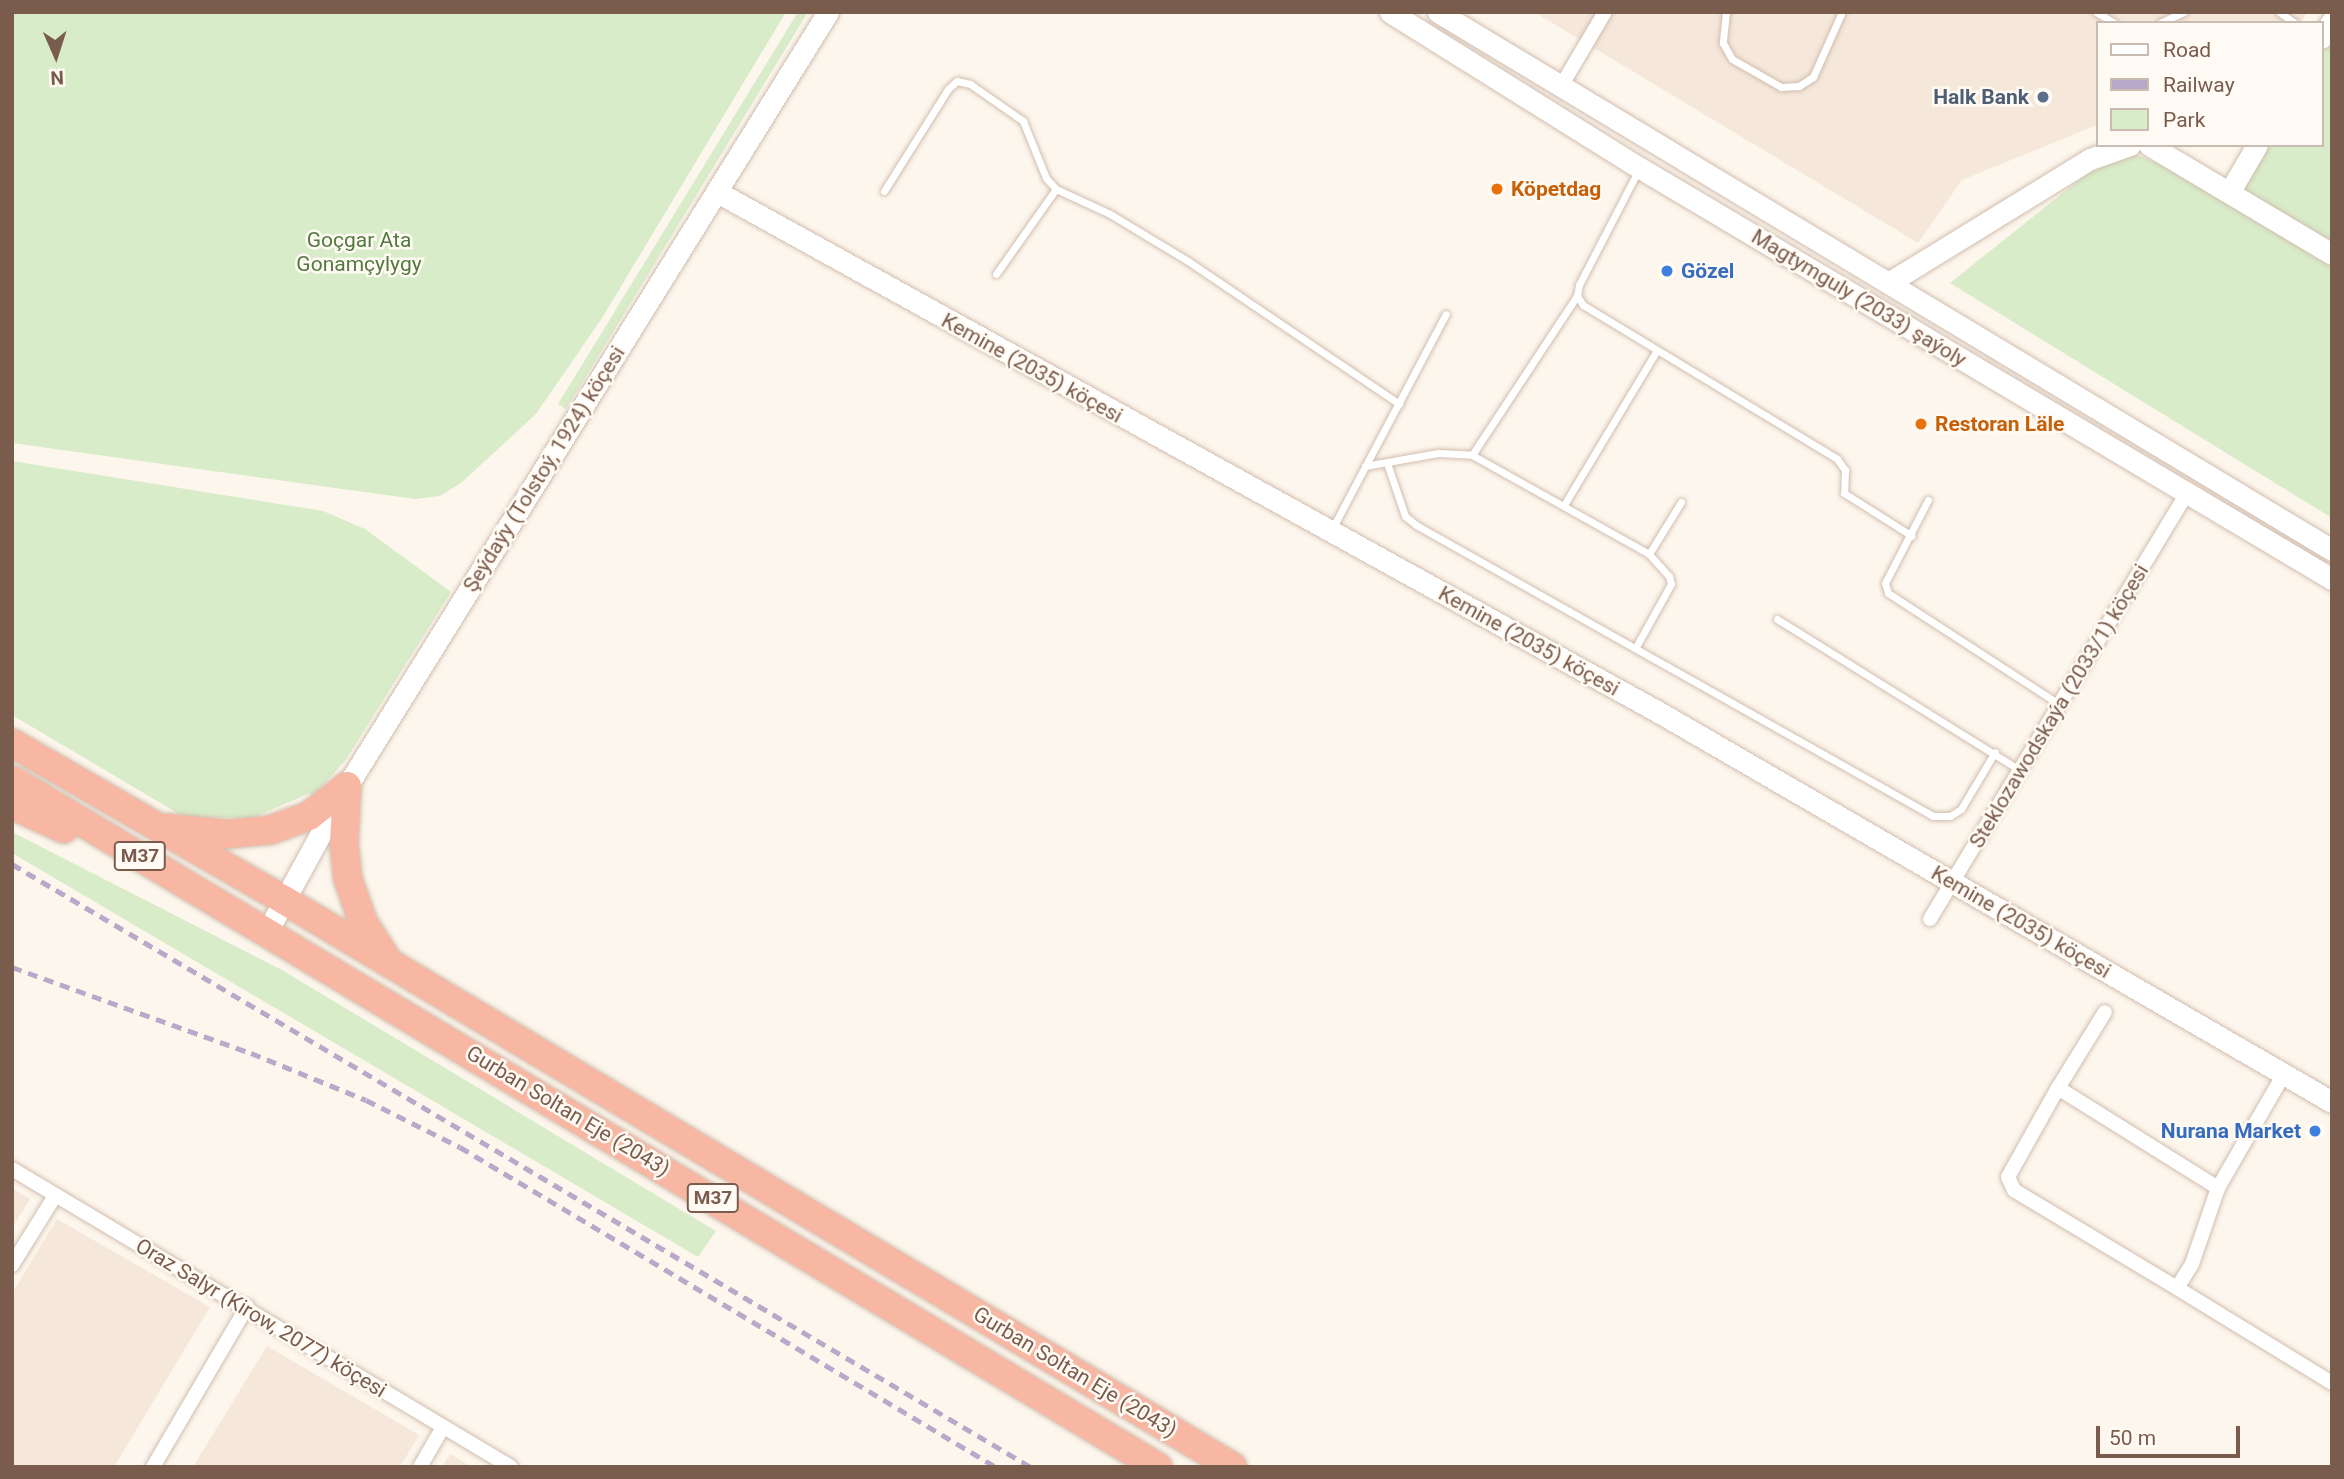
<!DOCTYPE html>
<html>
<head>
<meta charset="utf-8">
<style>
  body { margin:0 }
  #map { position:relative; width:2344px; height:1479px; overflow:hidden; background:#fdf6ec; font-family:Roboto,sans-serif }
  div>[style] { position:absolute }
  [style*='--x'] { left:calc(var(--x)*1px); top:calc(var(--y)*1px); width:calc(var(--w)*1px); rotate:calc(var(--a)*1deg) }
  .residential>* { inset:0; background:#f5e8da }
  .green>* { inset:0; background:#d8ecc9 }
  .roads { filter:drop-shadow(0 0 2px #d1beb0) drop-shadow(0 0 2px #d1beb0) }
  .lane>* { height:7px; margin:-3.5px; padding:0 3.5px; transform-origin:3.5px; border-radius:3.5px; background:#fff }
  .street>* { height:14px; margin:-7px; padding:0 7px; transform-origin:7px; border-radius:7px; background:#fff }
  .secondary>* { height:21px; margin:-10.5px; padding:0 10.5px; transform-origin:10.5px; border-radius:10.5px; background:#fff }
  .highway>* { height:28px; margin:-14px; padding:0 14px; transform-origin:14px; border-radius:14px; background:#f7b7a3 }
  .rail>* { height:5px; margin-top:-2.5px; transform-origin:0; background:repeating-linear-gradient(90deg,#b9a8c9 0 10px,transparent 0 17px) }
  .dots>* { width:19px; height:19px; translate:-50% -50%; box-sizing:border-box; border:4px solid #fffaf3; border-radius:50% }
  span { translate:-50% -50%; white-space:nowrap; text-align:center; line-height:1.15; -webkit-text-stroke:5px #fffaf3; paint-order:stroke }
  .shield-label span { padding:2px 5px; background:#fffaf3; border:2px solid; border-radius:5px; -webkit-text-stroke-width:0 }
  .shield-label { font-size:19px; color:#7a5c4d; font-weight:700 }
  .service-label { font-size:21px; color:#4e5e75; font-weight:700 }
  .right { translate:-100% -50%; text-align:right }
  .food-label { font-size:21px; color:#c56008; font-weight:700 }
  .left { translate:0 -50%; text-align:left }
  .park-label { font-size:21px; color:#537a41 }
  .shop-label { font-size:21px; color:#366cbe; font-weight:700 }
  .street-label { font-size:21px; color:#7a5c4d }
  .frame { position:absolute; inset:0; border:14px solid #7a5c4d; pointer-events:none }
  .legend { position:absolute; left:2096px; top:21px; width:228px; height:126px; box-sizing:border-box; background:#fffaf3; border:2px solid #cabbb1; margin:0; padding:9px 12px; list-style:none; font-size:21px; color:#7a5c4d }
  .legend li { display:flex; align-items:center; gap:14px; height:35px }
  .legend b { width:35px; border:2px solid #cabbb1 }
  .north { position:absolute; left:21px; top:21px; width:70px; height:70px; -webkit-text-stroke:5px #fffaf3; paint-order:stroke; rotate:177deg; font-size:19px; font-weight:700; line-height:28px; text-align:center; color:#7a5c4d }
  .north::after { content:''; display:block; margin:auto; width:24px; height:32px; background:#7a5c4d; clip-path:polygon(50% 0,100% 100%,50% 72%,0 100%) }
  .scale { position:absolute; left:2096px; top:1426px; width:144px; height:32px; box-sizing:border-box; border:4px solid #7a5c4d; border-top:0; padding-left:9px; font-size:21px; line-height:24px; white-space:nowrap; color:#7a5c4d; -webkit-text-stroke:5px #fffaf3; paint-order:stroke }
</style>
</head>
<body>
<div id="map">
  <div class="residential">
    <div style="clip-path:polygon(1534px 12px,2307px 12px,2301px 23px,2097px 23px,2097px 125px,1962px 180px,1918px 243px)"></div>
    <div style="clip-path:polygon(12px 1188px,30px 1199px,12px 1228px)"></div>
    <div style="clip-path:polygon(57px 1219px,210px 1307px,114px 1467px,12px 1467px,12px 1293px)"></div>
    <div style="clip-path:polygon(267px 1346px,419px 1435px,400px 1467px,193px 1467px)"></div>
    <div style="clip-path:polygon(450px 1454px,472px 1467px,442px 1467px)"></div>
  </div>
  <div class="green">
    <div style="clip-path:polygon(12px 12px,786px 12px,602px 318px,536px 414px,461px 483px,440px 496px,415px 499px,12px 443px)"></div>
    <div style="clip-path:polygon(798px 12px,808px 12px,566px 409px,558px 404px)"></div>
    <div style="clip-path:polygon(2332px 36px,2332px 518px,1950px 283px,2119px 148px,2230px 191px,2260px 145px,2321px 145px,2321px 52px)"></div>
    <div style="clip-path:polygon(12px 461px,323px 511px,365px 529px,451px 592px,345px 761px,313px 796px,310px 793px,252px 818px,184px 817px,12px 715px)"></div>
    <div style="clip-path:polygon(12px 832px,282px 970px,716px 1231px,698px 1257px,12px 853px)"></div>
  </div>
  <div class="roads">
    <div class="lane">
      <div style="--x:1726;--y:12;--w:31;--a:96"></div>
      <div style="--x:1723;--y:43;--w:18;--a:61"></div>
      <div style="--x:1732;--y:59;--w:56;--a:29.7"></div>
      <div style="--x:1781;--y:87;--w:18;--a:-3"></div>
      <div style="--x:1799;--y:86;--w:17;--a:-33"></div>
      <div style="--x:1813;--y:77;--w:71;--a:-66"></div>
      <div style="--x:2096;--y:12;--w:21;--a:31"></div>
      <div style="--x:2279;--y:12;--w:19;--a:35"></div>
      <div style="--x:2160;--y:23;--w:26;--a:-25"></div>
      <div style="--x:1638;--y:171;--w:128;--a:117.4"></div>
      <div style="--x:1579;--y:285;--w:11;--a:100"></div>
      <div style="--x:1577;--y:296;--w:11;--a:56"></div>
      <div style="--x:1583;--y:305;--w:297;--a:31.2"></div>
      <div style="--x:1837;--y:459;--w:14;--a:54"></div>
      <div style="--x:1845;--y:470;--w:23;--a:92"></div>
      <div style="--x:1844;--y:493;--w:80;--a:32.3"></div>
      <div style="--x:884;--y:191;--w:120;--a:-57.9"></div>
      <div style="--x:948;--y:89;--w:12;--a:-42"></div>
      <div style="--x:957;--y:81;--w:13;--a:13"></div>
      <div style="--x:970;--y:84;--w:65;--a:34.9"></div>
      <div style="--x:1023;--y:121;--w:61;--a:68"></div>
      <div style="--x:1046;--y:178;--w:15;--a:48"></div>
      <div style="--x:1056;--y:189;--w:60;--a:24.8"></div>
      <div style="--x:1110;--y:214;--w:91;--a:31.1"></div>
      <div style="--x:1188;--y:261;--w:255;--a:34.1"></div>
      <div style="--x:996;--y:274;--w:104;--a:-54.8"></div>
      <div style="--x:1472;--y:455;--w:191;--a:-56.6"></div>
      <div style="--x:1387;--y:463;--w:56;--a:71.2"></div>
      <div style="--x:1405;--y:516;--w:14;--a:39"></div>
      <div style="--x:1416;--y:525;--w:593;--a:29.37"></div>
      <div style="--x:1933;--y:816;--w:17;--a:0"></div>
      <div style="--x:1950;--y:816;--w:13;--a:-32"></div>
      <div style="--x:1961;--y:809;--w:66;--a:-59.2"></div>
      <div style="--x:1365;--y:466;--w:74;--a:-10.1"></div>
      <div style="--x:1438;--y:453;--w:34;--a:3"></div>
      <div style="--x:1472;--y:455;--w:203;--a:29.2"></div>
      <div style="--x:1649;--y:554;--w:30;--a:48"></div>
      <div style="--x:1669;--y:576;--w:8;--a:76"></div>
      <div style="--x:1671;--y:584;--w:72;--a:119.1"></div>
      <div style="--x:1928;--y:500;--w:93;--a:117.4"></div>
      <div style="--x:1885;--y:583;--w:10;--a:73"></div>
      <div style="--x:1888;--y:593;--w:204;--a:33"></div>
      <div style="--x:1564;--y:505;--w:179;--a:-59"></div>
      <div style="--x:1332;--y:529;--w:243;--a:-62.1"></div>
      <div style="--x:1649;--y:554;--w:61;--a:-58.4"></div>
      <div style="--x:1777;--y:619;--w:286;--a:31.9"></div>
    </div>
    <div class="street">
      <div style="--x:1560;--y:88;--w:88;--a:-59.4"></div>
      <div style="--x:1930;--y:919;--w:498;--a:-58.9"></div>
      <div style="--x:2284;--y:1074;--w:132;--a:120.1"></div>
      <div style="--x:2218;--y:1188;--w:80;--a:108.9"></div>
      <div style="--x:2192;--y:1264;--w:28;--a:122"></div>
      <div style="--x:2177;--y:1288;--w:182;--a:31.5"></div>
      <div style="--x:2058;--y:1088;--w:89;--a:-58.3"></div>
      <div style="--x:12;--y:1169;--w:581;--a:30.85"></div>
      <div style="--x:12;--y:1265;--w:81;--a:-58.1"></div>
      <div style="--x:2177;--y:1288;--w:190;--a:-149"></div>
      <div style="--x:2014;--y:1190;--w:14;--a:-115"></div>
      <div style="--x:2008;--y:1177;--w:102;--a:-60.7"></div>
      <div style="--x:2058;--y:1088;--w:189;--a:32"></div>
      <div style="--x:153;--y:1467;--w:186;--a:-59.6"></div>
      <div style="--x:420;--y:1467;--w:46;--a:-60.1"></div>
    </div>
    <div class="secondary">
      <div style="--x:1390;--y:12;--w:295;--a:32"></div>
      <div style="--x:1640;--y:168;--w:805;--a:30.71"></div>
      <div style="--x:1438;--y:12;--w:1043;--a:31.04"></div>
      <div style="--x:2321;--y:38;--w:20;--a:-57"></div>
      <div style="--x:2149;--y:145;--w:213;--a:30.8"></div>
      <div style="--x:2230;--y:191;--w:53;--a:-59.6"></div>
      <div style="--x:719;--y:193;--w:1077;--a:28.92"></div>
      <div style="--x:1662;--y:714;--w:774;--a:30.08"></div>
      <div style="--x:1890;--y:282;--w:235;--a:-31.6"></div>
      <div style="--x:2090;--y:159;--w:42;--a:-19.3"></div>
      <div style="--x:268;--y:930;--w:164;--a:-61.3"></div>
      <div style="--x:347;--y:786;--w:911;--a:-58.14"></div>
    </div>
    <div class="highway">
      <div style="--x:12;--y:743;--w:314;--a:30"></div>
      <div style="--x:284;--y:900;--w:1105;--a:30.86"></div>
      <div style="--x:12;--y:780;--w:1336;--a:30.94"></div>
      <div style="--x:347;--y:786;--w:57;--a:93"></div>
      <div style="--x:344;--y:843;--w:36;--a:84"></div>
      <div style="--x:348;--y:879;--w:46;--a:70.8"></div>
      <div style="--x:363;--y:922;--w:43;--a:57.4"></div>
      <div style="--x:12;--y:805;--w:57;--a:24.8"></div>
      <div style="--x:168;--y:828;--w:60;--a:5.7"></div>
      <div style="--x:228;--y:834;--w:42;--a:-5.4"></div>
      <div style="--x:270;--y:830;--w:41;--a:-19.7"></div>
      <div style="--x:309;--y:816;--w:48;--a:-38.3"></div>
    </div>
  </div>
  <div class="rail">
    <div style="--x:12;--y:864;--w:1184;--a:30.62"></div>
    <div style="--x:12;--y:967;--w:254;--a:19.8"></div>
    <div style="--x:251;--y:1053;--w:124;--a:22.2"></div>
    <div style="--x:366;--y:1100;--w:105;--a:26.6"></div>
    <div style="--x:460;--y:1147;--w:624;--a:30.84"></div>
  </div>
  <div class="dots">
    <div style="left:2043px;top:97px;background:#5c6f8a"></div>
    <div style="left:1497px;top:189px;background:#e8710a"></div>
    <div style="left:1667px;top:271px;background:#3f7fe0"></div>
    <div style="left:1921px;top:424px;background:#e8710a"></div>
    <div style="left:2315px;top:1131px;background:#3f7fe0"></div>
  </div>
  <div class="shield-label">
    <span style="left:140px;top:856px">M37</span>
    <span style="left:713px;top:1198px">M37</span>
  </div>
  <div class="service-label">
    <span class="right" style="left:2029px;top:97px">Halk Bank</span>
  </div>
  <div class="food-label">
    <span class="left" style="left:1511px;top:189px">Köpetdag</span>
    <span class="left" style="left:1935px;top:424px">Restoran Läle</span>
  </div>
  <div class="park-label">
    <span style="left:359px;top:252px">Goçgar Ata<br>Gonamçylygy</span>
  </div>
  <div class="shop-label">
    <span class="left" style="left:1681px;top:271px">Gözel</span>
    <span class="right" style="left:2301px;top:1131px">Nurana Market</span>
  </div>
  <div class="street-label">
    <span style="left:1859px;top:298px;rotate:31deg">Magtymguly (2033) şaýoly</span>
    <span style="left:1032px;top:368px;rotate:29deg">Kemine (2035) köçesi</span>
    <span style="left:544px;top:469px;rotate:-58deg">Şeýdaýy (Tolstoý, 1924) köçesi</span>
    <span style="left:1529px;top:641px;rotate:29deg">Kemine (2035) köçesi</span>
    <span style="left:2059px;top:706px;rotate:-59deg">Steklozawodskaýa (2033/1) köçesi</span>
    <span style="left:2021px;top:922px;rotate:30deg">Kemine (2035) köçesi</span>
    <span style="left:568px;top:1111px;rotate:31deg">Gurban Soltan Eje (2043)</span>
    <span style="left:261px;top:1318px;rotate:31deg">Oraz Salyr (Kirow, 2077) köçesi</span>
    <span style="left:1075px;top:1372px;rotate:31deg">Gurban Soltan Eje (2043)</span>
  </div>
  <div class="frame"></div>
  <ul class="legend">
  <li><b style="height:9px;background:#fff"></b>Road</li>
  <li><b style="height:9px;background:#b9a8c9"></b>Railway</li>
  <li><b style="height:19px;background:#d8ecc9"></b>Park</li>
  </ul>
  <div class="north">N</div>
  <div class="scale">50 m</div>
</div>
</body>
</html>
